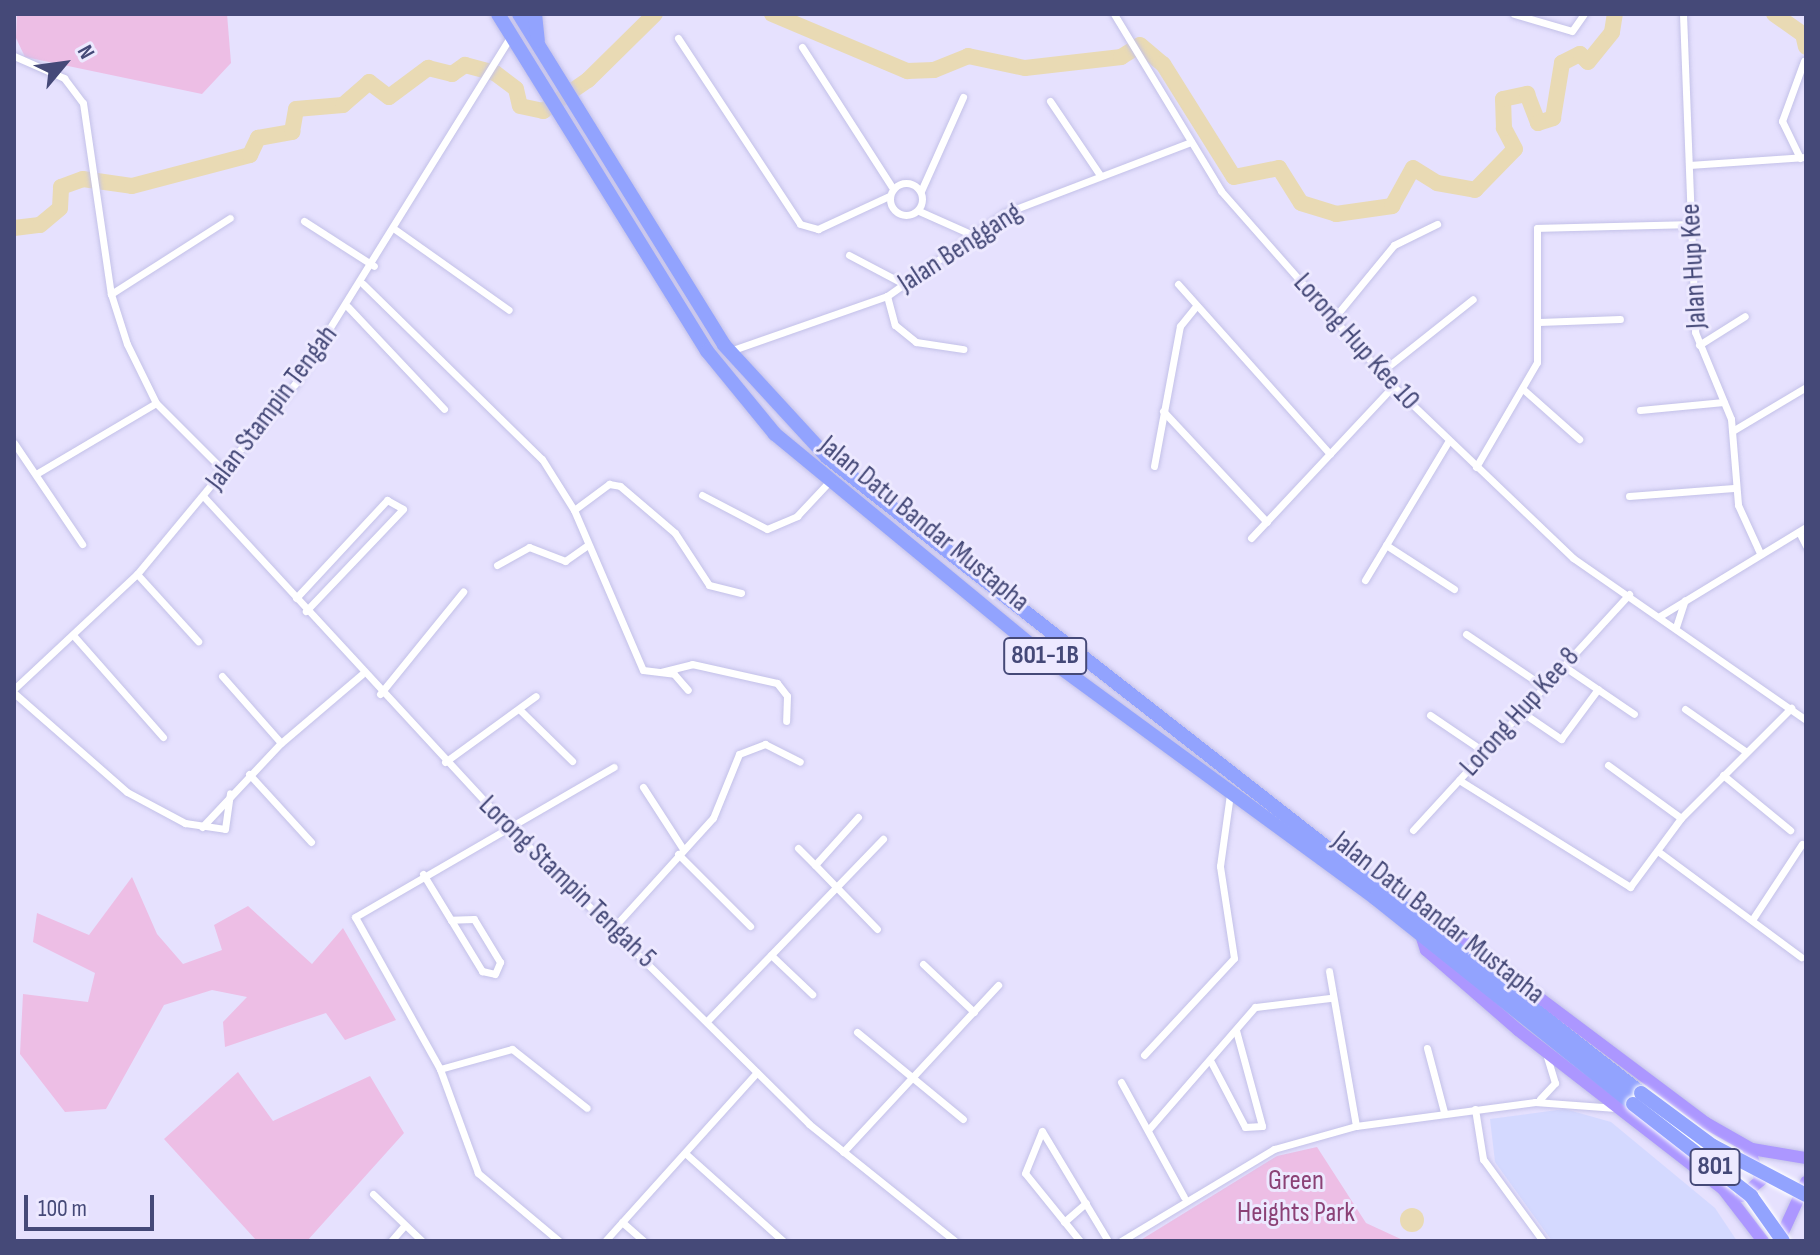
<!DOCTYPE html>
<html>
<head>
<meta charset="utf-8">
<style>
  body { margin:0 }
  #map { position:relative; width:1820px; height:1255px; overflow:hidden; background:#e6e1fe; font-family:"Sofia Sans Condensed",sans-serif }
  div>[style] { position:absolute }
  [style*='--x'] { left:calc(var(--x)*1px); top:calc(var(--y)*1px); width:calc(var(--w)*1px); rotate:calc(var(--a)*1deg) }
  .commercial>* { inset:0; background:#d4d9ff }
  .green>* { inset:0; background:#edbee5 }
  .water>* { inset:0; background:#e9dab4 }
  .round { border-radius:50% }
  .river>* { height:16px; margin:-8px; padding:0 8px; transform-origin:8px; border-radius:8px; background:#e9dab4 }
  .roads { filter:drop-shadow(0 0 2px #c3c1e8) drop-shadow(0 0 2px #c3c1e8) }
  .street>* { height:7px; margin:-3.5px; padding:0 3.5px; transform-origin:3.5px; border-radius:3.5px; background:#fff }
  .street>.ring { margin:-3.5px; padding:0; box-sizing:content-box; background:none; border:7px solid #fff; border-radius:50% }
  .primary>* { height:12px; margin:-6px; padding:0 6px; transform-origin:6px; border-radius:6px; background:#ac97ff }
  .highway>* { height:14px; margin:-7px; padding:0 7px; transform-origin:7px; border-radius:7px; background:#92a3fe }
  .bridges { filter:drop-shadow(0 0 2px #fff) drop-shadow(0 0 2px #fff) }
  .highway-bridge>* { height:14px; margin:-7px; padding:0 7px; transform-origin:7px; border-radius:7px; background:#92a3fe }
  span { translate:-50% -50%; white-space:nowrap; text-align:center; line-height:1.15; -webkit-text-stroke:6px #ede9ff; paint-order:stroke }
  .shield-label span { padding:2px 6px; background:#ede9ff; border:2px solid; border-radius:6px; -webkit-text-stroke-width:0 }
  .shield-label { font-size:26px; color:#454978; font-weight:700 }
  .street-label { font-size:28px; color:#454978 }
  .park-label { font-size:28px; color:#8b4176 }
  .frame { position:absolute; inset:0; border:16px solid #454978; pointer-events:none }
  .north { position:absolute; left:24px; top:24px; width:80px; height:80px; -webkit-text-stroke:6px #ede9ff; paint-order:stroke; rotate:61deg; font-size:22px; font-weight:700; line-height:32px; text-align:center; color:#454978 }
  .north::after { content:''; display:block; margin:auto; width:28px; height:36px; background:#454978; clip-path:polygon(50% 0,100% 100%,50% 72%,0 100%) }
  .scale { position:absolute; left:24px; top:1195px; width:130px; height:36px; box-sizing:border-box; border:4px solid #454978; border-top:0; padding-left:10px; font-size:24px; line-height:28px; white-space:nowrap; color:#454978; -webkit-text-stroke:6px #ede9ff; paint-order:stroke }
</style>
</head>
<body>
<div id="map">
  <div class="commercial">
    <div style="clip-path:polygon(1565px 1109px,1611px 1122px,1715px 1208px,1737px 1241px,1552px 1241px,1495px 1162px,1490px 1119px)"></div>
  </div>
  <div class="green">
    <div style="clip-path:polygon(17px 14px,227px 14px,231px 63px,202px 94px,25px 57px,16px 38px)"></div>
    <div style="clip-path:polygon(132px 877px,157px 934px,183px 964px,222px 950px,214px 925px,248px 906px,312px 964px,343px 928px,396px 1020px,345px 1040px,326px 1013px,225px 1047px,223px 1022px,247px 997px,212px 990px,164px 1005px,106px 1109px,65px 1112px,20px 1054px,23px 994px,88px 1002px,95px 973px,33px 942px,37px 913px,89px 935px)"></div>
    <div style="clip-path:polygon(238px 1072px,273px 1121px,370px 1076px,404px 1133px,307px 1241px,257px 1241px,164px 1139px)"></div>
    <div style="clip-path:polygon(1317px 1147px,1366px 1223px,1405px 1241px,1139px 1241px,1277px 1156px)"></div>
  </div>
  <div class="water">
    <div class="round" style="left:1400px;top:1208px;width:24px;height:24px"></div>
  </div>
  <div class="river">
    <div style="--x:772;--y:14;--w:147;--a:22.9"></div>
    <div style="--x:907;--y:71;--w:27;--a:-2"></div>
    <div style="--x:934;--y:70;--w:37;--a:-22"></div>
    <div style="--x:968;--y:56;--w:58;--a:11.9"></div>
    <div style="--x:1025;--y:68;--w:97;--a:-6.5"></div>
    <div style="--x:1121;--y:57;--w:22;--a:-32"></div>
    <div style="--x:1140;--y:45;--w:30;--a:40"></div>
    <div style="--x:1163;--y:64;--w:133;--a:57.9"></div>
    <div style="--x:1234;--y:177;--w:46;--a:-11.3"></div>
    <div style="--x:1279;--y:168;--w:41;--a:57.8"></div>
    <div style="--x:1301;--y:203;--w:37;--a:17"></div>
    <div style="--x:1336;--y:214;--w:57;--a:-8.1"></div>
    <div style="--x:1392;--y:206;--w:43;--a:-61.1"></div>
    <div style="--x:1413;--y:168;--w:28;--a:32"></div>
    <div style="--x:1437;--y:183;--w:39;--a:10"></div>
    <div style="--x:1475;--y:190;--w:57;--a:-45.7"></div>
    <div style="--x:1515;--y:149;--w:24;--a:-118"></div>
    <div style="--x:1504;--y:128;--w:29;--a:-92"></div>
    <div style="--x:1503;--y:99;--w:25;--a:-12"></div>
    <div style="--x:1527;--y:94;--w:31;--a:69"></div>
    <div style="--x:1538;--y:123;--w:16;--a:-18"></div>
    <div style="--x:1553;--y:118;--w:56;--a:-80.7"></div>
    <div style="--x:1562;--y:63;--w:20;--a:-27"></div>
    <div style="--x:1580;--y:54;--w:11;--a:45"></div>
    <div style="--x:1588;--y:62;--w:38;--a:-51"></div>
    <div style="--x:1612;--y:32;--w:18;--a:-81"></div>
    <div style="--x:1774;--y:14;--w:35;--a:35"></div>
    <div style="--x:1803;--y:34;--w:13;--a:77"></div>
    <div style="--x:14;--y:228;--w:26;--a:-7"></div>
    <div style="--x:40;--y:225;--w:26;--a:-40"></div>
    <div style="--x:60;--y:208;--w:21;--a:-87"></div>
    <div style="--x:61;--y:187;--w:23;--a:-20"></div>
    <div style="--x:83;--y:179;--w:49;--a:8.1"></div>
    <div style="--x:132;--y:186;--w:122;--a:-14.7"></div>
    <div style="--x:250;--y:155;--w:19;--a:-65"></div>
    <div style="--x:258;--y:138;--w:35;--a:-10"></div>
    <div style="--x:292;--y:132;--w:23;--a:-80"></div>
    <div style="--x:296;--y:109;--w:47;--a:-4.9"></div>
    <div style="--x:343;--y:105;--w:35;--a:-41"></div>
    <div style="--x:369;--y:82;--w:25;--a:37"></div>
    <div style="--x:389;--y:97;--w:49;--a:-36.6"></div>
    <div style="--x:428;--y:68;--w:25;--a:14"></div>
    <div style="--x:452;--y:74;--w:16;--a:-35"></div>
    <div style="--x:465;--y:65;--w:31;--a:15"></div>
    <div style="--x:495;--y:73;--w:26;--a:37"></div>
    <div style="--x:516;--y:89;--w:17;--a:77"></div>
    <div style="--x:520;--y:106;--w:24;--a:12"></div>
    <div style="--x:543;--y:111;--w:55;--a:-34.6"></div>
    <div style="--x:588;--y:80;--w:94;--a:-44.6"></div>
  </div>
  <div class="roads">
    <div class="street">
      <div style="--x:1114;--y:14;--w:207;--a:58.8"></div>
      <div style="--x:1221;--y:191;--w:260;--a:48.6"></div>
      <div style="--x:1393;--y:386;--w:249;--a:43.7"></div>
      <div style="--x:1573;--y:558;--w:284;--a:34.8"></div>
      <div style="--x:1514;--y:14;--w:60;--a:16.3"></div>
      <div style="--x:1572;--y:31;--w:21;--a:-55"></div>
      <div style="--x:1683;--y:14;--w:318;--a:87.8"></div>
      <div style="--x:1695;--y:332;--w:94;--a:67.5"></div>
      <div style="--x:1731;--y:419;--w:86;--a:85.3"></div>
      <div style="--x:1738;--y:505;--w:53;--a:65.4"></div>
      <div style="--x:678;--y:38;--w:222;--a:56.7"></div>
      <div style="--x:800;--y:224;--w:19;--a:16"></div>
      <div style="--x:818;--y:229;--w:78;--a:-24.9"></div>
      <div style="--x:802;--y:47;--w:166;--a:57.3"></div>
      <div style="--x:14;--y:56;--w:55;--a:23.7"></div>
      <div style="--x:64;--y:78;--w:31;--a:53"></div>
      <div style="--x:83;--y:103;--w:193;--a:81.7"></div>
      <div style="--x:111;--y:294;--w:52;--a:72.3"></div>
      <div style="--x:127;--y:344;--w:66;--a:63.8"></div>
      <div style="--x:156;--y:403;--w:98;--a:45"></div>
      <div style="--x:1050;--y:101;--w:89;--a:56"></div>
      <div style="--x:1800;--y:158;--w:41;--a:-115.9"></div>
      <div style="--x:1782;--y:121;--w:64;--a:-69.9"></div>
      <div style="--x:1689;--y:165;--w:117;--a:-3.9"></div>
      <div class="ring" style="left:890px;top:183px;width:25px;height:25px"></div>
      <div style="--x:921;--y:191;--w:103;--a:-65.9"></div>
      <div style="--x:919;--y:211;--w:59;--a:24"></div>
      <div style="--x:304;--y:221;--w:83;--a:32.7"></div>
      <div style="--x:396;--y:230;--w:138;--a:35.3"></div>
      <div style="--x:849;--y:255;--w:64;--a:27.8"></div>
      <div style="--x:363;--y:284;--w:250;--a:44.4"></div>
      <div style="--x:542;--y:459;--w:60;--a:57.9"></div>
      <div style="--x:574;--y:510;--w:174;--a:66.7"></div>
      <div style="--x:643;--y:670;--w:31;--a:7"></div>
      <div style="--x:674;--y:674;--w:21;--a:49"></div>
      <div style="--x:1178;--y:284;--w:228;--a:48.2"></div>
      <div style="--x:111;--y:294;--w:141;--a:-32.6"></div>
      <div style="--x:887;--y:296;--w:30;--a:75"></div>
      <div style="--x:895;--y:325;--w:27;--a:39"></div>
      <div style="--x:916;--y:342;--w:48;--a:8.5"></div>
      <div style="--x:348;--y:307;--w:140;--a:46.7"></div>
      <div style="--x:1334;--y:318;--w:94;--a:-50.6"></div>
      <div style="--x:1394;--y:245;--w:48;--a:-26"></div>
      <div style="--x:1539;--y:322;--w:81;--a:-2.1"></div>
      <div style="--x:1699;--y:345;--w:54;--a:-32.2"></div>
      <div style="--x:730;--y:351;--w:166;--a:-19.3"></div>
      <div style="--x:887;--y:296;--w:144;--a:-35.1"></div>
      <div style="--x:1005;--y:213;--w:199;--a:-20.9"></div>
      <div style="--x:1381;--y:372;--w:117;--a:-38.4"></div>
      <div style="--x:1524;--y:390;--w:74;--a:41.7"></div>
      <div style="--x:1640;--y:410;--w:84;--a:-5.4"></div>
      <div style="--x:1163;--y:411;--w:152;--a:46.9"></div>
      <div style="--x:1734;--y:430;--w:84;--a:-30.8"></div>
      <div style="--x:14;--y:443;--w:122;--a:56"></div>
      <div style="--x:1154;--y:466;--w:142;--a:-79.5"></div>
      <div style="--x:1180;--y:326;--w:26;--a:-51"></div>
      <div style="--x:1476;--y:467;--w:121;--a:-59.8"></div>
      <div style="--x:1537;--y:362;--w:134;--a:-90"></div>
      <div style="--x:1537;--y:228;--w:153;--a:-1.5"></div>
      <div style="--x:36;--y:474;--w:139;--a:-30.6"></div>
      <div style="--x:702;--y:495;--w:73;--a:27.6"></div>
      <div style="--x:767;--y:529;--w:33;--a:-23"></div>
      <div style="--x:797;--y:516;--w:45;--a:-46.8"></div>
      <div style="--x:1629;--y:496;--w:105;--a:-4.4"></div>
      <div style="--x:204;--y:497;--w:449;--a:47.3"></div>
      <div style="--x:509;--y:827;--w:422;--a:44.7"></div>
      <div style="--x:809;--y:1124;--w:187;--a:38.7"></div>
      <div style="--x:574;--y:510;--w:44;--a:-36.6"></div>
      <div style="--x:609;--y:484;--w:11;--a:10"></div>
      <div style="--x:620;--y:486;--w:72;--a:40.5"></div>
      <div style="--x:675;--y:533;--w:62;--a:56.8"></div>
      <div style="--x:709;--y:585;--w:33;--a:14"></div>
      <div style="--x:1799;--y:532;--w:16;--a:63"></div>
      <div style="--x:1251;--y:538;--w:208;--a:-46.9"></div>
      <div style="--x:1386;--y:545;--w:81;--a:32.9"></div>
      <div style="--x:497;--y:565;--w:37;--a:-29"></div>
      <div style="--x:529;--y:547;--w:39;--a:21"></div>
      <div style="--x:565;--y:561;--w:28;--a:-35"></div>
      <div style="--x:137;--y:574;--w:91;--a:47.7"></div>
      <div style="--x:1365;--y:580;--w:161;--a:-59"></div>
      <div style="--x:296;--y:598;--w:134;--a:-47.1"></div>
      <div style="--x:387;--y:500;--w:18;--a:29"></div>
      <div style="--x:403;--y:509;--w:141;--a:133.6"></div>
      <div style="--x:1660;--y:616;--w:171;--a:-31.4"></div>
      <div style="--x:1676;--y:627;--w:28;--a:-72"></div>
      <div style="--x:1466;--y:634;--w:89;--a:34"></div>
      <div style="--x:73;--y:635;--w:136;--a:48.6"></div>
      <div style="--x:1562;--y:665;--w:87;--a:34.2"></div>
      <div style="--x:661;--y:672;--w:32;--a:-14"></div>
      <div style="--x:692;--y:664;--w:87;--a:12.6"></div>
      <div style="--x:777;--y:683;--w:16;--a:52"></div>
      <div style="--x:787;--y:696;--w:25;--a:92"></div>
      <div style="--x:222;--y:676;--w:89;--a:48.6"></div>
      <div style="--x:14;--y:689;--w:168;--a:-43.1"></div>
      <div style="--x:137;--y:574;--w:247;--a:-50.3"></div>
      <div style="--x:295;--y:384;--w:410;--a:-58.2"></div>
      <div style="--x:14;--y:693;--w:150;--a:41.2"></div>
      <div style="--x:127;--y:792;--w:66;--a:28.1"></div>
      <div style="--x:185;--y:823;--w:40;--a:8.5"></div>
      <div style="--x:225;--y:829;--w:36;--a:-82"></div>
      <div style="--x:380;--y:694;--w:132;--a:-50.9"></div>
      <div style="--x:1685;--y:709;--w:73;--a:35"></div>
      <div style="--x:520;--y:710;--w:73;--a:44.4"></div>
      <div style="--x:1520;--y:711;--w:50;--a:34.3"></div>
      <div style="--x:1561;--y:739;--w:62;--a:-53.5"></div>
      <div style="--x:1430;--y:715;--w:64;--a:34.2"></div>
      <div style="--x:445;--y:762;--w:112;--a:-36"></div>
      <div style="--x:1608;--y:765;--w:90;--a:36"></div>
      <div style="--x:249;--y:774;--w:92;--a:47.6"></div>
      <div style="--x:1723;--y:775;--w:87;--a:39.4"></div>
      <div style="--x:1459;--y:780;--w:202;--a:32"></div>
      <div style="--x:1630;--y:887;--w:86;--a:-53.5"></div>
      <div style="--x:1681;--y:818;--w:156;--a:-45"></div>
      <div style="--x:643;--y:787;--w:74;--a:57.2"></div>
      <div style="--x:858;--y:817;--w:64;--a:131.9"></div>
      <div style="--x:815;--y:865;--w:89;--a:45.9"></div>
      <div style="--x:202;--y:827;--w:115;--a:-46.8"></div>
      <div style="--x:281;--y:743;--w:106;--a:-40.4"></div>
      <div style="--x:1413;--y:830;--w:320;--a:-47.5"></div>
      <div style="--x:798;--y:848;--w:24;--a:45"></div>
      <div style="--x:1659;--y:852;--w:177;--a:36.5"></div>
      <div style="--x:678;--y:854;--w:102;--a:45"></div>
      <div style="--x:423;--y:874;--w:54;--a:58.7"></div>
      <div style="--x:451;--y:920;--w:60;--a:58.7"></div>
      <div style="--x:482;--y:971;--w:13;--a:13"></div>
      <div style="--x:495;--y:974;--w:13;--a:-67"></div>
      <div style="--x:500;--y:962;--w:50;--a:-121.2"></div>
      <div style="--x:474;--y:919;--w:23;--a:178"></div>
      <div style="--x:1752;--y:920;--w:91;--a:-56.7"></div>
      <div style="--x:614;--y:927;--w:147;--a:-47.8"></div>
      <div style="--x:713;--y:818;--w:69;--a:-67.9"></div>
      <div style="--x:739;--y:754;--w:28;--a:-21"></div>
      <div style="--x:765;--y:744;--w:39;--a:27"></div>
      <div style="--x:771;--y:955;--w:57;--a:43.6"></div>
      <div style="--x:923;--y:964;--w:70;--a:43.3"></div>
      <div style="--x:1329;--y:971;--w:157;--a:80.1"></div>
      <div style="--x:708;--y:1020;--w:252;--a:-46"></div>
      <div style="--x:857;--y:1032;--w:137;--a:39.4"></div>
      <div style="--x:1427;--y:1048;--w:66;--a:75.1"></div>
      <div style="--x:1144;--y:1055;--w:132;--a:-47.1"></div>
      <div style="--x:1234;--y:958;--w:93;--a:-98.7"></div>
      <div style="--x:1220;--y:866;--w:73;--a:-82.1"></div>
      <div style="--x:1211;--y:1062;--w:73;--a:62.4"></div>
      <div style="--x:1245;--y:1127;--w:17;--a:-3"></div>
      <div style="--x:1262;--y:1126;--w:99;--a:-105.2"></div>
      <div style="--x:440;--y:1069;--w:75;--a:-15.5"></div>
      <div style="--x:512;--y:1049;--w:95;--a:38.2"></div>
      <div style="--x:1121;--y:1082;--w:131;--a:61.3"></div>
      <div style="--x:1540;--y:1099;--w:22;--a:-47"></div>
      <div style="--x:1555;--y:1083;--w:27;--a:-107"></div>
      <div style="--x:1475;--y:1109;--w:51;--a:80.9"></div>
      <div style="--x:1483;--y:1159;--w:102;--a:53.8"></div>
      <div style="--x:1148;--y:1130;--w:163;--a:-49"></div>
      <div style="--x:1255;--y:1007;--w:76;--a:-6.8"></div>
      <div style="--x:843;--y:1152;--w:228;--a:-47.1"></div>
      <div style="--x:685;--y:1153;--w:132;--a:41.9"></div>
      <div style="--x:373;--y:1194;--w:68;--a:43.8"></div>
      <div style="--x:622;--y:1222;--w:29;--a:41"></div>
      <div style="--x:1064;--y:1222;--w:29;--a:-41"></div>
      <div style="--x:391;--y:1241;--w:21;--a:-49"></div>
      <div style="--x:559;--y:1241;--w:106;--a:-140"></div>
      <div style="--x:478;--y:1173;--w:111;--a:-110.1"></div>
      <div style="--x:440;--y:1069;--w:174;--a:-119.2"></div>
      <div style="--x:355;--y:917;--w:299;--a:-30.1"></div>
      <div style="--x:605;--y:1241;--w:227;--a:-48"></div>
      <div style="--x:1080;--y:1241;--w:87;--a:-129"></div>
      <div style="--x:1025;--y:1173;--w:45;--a:-68"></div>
      <div style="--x:1042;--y:1131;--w:128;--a:59"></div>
      <div style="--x:1121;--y:1241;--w:179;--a:-31"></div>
      <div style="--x:1274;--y:1149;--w:85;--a:-15.7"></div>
      <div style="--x:1356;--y:1126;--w:181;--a:-7.6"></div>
      <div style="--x:1535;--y:1102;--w:81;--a:4.2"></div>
    </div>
    <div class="primary">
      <div style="--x:1428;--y:925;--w:17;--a:7"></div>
      <div style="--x:1445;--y:927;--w:326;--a:36.9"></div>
      <div style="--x:1706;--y:1123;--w:53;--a:29.5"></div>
      <div style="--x:1752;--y:1149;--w:55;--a:9.5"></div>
      <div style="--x:1421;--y:935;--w:16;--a:72"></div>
      <div style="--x:1426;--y:950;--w:122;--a:41"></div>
      <div style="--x:1518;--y:1030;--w:259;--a:37.8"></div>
      <div style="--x:1723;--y:1189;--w:66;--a:52.4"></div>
      <div style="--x:1742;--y:1196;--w:25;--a:-40"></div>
      <div style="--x:1761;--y:1180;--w:35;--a:-112"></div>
      <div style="--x:1779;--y:1241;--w:65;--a:-65.4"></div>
    </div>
    <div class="highway">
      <div style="--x:498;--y:14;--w:397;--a:58.2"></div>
      <div style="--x:707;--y:351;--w:107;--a:50.7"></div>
      <div style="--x:775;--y:434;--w:346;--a:39.5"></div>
      <div style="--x:1042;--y:654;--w:413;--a:36.2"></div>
      <div style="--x:1375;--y:898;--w:330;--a:38.6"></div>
      <div style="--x:519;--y:14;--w:389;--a:58.2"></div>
      <div style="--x:724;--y:345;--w:152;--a:47.4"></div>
      <div style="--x:827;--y:457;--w:1033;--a:38"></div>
      <div style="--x:535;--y:14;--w:27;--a:84"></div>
    </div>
  </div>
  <div class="bridges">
    <div class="highway-bridge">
      <div style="--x:1641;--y:1093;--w:89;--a:36.4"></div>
      <div style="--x:1713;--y:1146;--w:105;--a:27.8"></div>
      <div style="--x:1633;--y:1104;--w:150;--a:37.9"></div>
      <div style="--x:1751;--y:1196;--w:55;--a:54.6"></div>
    </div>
  </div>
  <div class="shield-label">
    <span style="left:1045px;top:656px">801-1B</span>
    <span style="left:1715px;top:1167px">801</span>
  </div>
  <div class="street-label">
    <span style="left:960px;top:248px;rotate:-33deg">Jalan Benggang</span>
    <span style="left:1694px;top:266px;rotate:-93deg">Jalan Hup Kee</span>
    <span style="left:1356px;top:342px;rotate:48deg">Lorong Hup Kee 10</span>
    <span style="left:272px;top:408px;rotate:-53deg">Jalan Stampin Tengah</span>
    <span style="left:924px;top:524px;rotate:39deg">Jalan Datu Bandar Mustapha</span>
    <span style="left:1520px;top:712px;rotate:-48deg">Lorong Hup Kee 8</span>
    <span style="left:567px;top:882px;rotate:44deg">Lorong Stampin Tengah 5</span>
    <span style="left:1438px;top:918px;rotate:38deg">Jalan Datu Bandar Mustapha</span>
  </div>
  <div class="park-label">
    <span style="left:1296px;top:1197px">Green<br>Heights Park</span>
  </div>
  <div class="frame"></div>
  <div class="north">N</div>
  <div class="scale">100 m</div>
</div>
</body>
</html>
